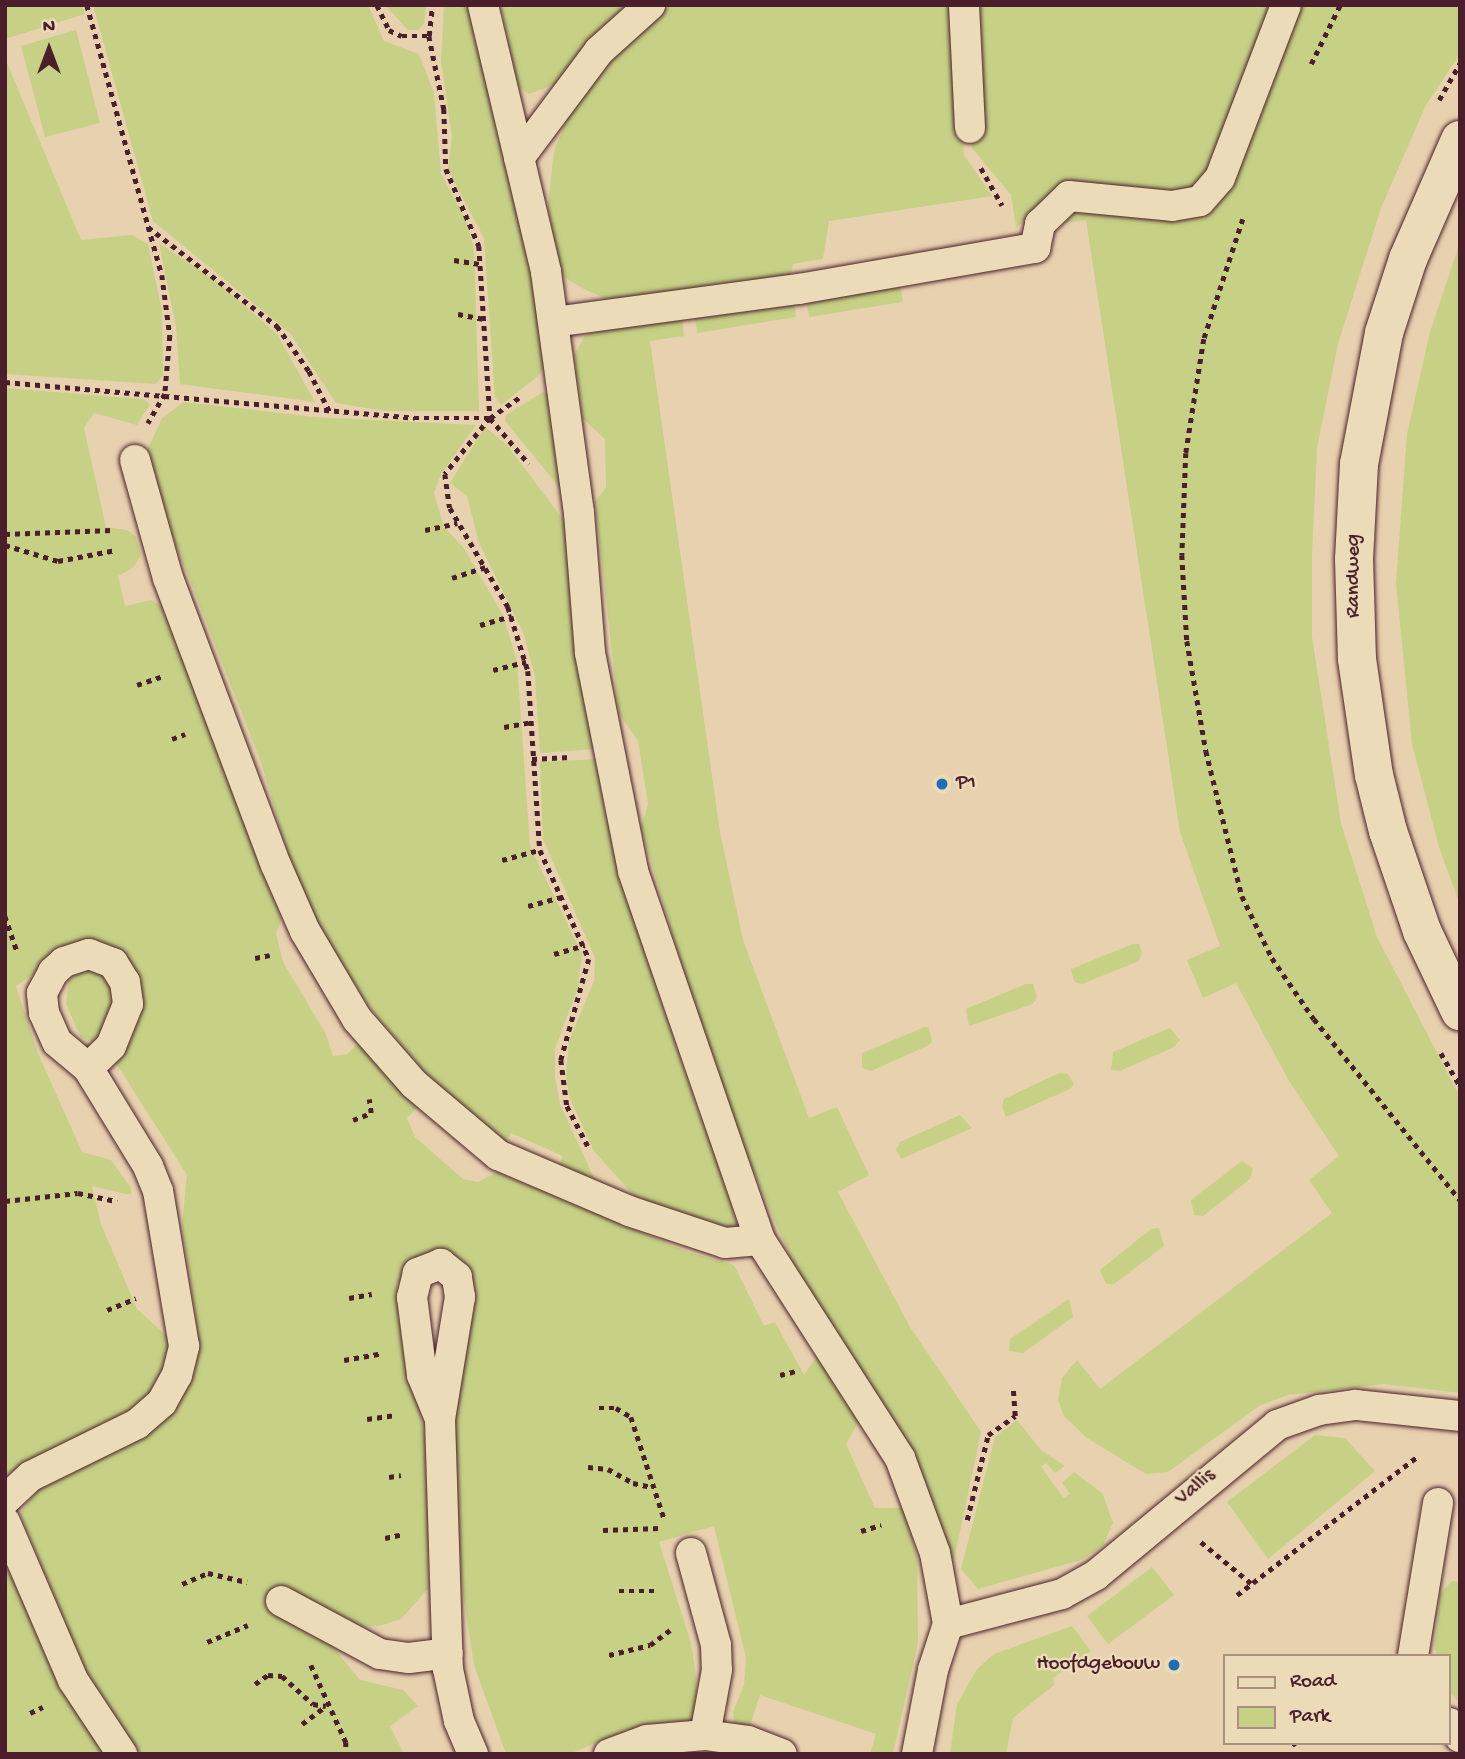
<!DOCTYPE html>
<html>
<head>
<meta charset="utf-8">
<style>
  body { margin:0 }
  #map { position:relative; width:1465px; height:1759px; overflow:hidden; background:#e8d1af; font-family:"Gochi Hand",sans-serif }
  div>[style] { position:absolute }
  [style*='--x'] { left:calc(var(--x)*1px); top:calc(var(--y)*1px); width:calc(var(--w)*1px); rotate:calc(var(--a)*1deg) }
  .green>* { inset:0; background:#c6d185 }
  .path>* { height:4.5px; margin-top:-2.25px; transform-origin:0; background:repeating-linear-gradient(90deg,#4a1f2b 0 5px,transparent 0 10px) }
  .roads { filter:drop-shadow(0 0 2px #4a1f2b) drop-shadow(0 0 2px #4a1f2b) }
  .lane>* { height:30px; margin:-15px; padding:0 15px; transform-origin:15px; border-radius:15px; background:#ecdbb8 }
  .secondary>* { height:38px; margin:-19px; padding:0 19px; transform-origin:19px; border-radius:19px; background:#ecdbb8 }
  .dots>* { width:19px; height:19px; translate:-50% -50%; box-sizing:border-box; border:4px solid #ecdbb8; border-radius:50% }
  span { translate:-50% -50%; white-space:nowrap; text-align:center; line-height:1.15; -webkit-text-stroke:5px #ecdbb8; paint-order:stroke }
  .street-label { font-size:21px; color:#4a1f2b }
  .poi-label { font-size:21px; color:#4a1f2b }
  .left { translate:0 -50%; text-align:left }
  .right { translate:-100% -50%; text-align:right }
  .frame { position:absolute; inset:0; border:7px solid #4a1f2b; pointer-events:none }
  .legend { position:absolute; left:1223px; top:1654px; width:228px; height:91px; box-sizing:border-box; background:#ecdbb8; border:2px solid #ab9080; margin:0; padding:9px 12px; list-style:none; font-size:21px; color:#4a1f2b }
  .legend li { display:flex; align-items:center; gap:14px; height:35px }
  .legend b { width:35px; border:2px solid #ab9080 }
  .north { position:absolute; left:14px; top:14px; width:70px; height:70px; -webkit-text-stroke:5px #ecdbb8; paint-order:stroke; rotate:0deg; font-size:19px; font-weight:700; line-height:28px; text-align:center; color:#4a1f2b }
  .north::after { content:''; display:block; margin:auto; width:24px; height:32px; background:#4a1f2b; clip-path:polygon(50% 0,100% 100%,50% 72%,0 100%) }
</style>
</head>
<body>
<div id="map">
  <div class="green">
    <div style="clip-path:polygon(5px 5px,82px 5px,85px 14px,5px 39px)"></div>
    <div style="clip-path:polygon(93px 5px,368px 5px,384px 41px,419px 54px,434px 93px,441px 174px,465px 218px,474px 248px,479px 411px,384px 411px,336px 403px,290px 333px,153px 221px)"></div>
    <div style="clip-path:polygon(385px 5px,426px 5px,424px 24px,418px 30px,408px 30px)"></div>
    <div style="clip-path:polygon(444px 5px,471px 5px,527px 246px,547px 362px,538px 376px,501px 405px,495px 397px,484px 238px,448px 170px,452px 137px,441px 60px)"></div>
    <div style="clip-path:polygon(501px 5px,630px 5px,598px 34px,559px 83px,529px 94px,517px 85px)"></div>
    <div style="clip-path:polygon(671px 5px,957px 5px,964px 155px,992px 196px,829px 221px,823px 259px,793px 264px,790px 278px,630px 301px,607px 299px,582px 288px,564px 277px,554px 247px,548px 206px,554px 151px,571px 109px,605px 66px)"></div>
    <div style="clip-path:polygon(972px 5px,1279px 5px,1198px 192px,1058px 190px,1016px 228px,1011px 195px,972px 148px)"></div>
    <div style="clip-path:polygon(1299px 5px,1460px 5px,1460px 54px,1426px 105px,1381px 208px,1338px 344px,1317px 448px,1312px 554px,1312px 637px,1341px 823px,1377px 937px,1460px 1097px,1460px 1393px,1384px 1384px,1288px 1395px,1259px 1406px,1168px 1472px,1146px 1474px,1087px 1438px,1064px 1416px,1058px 1400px,1062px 1378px,1077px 1360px,1100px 1389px,1332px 1213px,1309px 1180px,1339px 1156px,1288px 1079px,1236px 983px,1203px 998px,1187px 960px,1220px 946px,1180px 832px,1086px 220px,1051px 225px,1072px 206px,1188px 217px)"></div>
    <div style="clip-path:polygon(76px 30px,100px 123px,45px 137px,21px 46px)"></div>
    <div style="clip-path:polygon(5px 58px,81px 240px,132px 235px,148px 244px,162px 311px,163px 375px,156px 384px,5px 374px)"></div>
    <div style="clip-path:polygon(1460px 242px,1460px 905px,1439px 847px,1412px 744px,1396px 583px,1407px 434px,1430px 332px)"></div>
    <div style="clip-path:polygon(159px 243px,215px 280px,277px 334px,315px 402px,180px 384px,176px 327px)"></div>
    <div style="clip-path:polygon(900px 285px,903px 302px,809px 317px,806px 300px)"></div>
    <div style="clip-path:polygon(794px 301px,796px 317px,697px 333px,695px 315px)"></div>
    <div style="clip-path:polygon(682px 317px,684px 336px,650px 341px,720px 832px,743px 940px,809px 1118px,837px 1107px,869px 1175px,838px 1192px,910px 1327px,981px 1432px,954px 1560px,791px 1259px,735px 1128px,712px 1069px,641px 827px,648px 804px,638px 741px,619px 714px,595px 502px,606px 487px,605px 439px,583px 419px,574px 355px,585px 336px,595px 331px)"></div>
    <div style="clip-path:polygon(5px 388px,144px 399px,150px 404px,137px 425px,94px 413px,84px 428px,106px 527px,127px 530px,136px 537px,141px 554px,134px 567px,118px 576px,125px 606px,151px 600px,164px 608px,281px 919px,276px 934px,283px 962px,326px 1034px,333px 1056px,347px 1054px,360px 1042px,418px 1107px,407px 1118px,415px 1137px,463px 1179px,478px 1182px,497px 1172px,688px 1252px,734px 1265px,764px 1326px,775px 1322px,804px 1375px,818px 1355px,859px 1421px,846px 1444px,875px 1508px,904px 1508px,917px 1559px,918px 1642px,893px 1754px,870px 1754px,876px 1734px,760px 1695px,748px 1732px,734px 1727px,733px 1712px,744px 1685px,746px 1658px,714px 1526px,659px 1542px,691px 1643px,697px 1683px,694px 1717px,689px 1722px,628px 1730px,569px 1754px,506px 1754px,474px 1665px,463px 1594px,451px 1435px,468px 1280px,397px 1282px,428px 1455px,428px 1589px,401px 1619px,379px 1626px,355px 1627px,329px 1642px,360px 1680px,403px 1690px,418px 1706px,390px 1726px,404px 1754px,139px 1754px,87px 1675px,20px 1513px,39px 1488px,120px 1443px,198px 1344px,198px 1332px,182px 1224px,187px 1175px,116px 1063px,135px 1027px,140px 999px,68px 950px,16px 986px,37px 1051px,82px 1152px,111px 1160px,131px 1188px,131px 1194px,125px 1194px,92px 1186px,101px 1224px,137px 1309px,170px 1339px,168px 1364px,144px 1403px,5px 1475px)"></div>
    <div style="clip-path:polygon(543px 392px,553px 395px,565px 494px,505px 421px,506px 415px)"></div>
    <div style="clip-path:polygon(184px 402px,315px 417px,476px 425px,441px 474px,434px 493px,444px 527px,463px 547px,503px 615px,517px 661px,530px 846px,582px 954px,578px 987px,555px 1049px,555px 1076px,560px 1104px,594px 1178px,558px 1169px,563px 1156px,511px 1133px,505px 1146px,443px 1094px,368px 1005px,318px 924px,291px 865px,261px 762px,167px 522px,147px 451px,162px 418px)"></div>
    <div style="clip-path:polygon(485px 427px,507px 445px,568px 526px,597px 749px,540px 753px,535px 676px,523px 632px,479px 543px,467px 496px,450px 483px)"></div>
    <div style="clip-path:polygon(598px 759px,603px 804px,644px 950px,698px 1110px,745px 1219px,729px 1229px,649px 1206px,635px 1197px,594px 1151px,570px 1099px,566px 1077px,569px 1041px,594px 981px,595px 958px,543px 839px,540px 762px)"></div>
    <div style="clip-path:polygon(1133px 944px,1139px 944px,1142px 953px,1139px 961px,1082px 984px,1074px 982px,1071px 969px)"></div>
    <div style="clip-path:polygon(86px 967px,103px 972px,119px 1002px,107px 1032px,93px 1042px,81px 1038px,66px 1004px,69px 981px)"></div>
    <div style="clip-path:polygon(1026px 984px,1033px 984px,1037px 997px,1033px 1004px,969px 1026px,966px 1009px)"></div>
    <div style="clip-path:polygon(925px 1027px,929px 1028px,932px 1042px,927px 1046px,871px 1071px,862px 1068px,862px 1053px)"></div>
    <div style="clip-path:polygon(1170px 1028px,1180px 1040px,1174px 1047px,1120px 1071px,1111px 1070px,1113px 1052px)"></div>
    <div style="clip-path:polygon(1059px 1073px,1068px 1074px,1074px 1084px,1070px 1089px,1006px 1117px,1002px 1106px,1004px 1099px)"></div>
    <div style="clip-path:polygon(960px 1115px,972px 1128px,901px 1159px,896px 1150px,900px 1142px)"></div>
    <div style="clip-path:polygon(1242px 1161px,1253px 1168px,1250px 1179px,1203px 1216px,1194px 1215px,1191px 1200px)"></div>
    <div style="clip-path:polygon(1159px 1228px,1164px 1246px,1114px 1284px,1106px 1284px,1100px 1270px,1151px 1229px)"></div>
    <div style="clip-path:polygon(1069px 1299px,1073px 1317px,1023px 1353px,1009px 1351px,1010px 1339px)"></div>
    <div style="clip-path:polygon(1017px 1420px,1041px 1450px,1065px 1466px,1055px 1473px,1046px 1463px,1041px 1467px,1064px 1498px,1070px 1494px,1062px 1483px,1074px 1472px,1103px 1494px,1113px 1523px,1103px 1545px,1081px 1560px,978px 1589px,961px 1569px,995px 1437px)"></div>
    <div style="clip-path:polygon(1315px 1435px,1345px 1438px,1375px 1471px,1268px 1559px,1227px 1502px)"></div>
    <div style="clip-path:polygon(5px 1561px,57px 1682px,104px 1754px,5px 1754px)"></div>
    <div style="clip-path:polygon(1152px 1567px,1174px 1595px,1108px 1644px,1087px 1616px)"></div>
    <div style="clip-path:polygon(1452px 1581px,1460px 1582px,1460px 1704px,1449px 1691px,1449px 1656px,1436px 1656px,1435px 1644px,1440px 1594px)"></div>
    <div style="clip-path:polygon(1072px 1626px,1091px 1651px,1053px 1678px,1054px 1685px,1013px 1718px,1006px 1754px,950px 1754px,957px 1704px,977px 1669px,994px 1654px)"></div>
  </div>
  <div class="path">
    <div style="--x:87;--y:5;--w:280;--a:74.5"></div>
    <div style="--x:162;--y:275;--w:62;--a:82.5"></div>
    <div style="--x:170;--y:336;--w:58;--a:94.9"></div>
    <div style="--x:165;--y:394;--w:34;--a:120"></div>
    <div style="--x:377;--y:5;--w:28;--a:64"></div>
    <div style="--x:389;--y:30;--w:14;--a:25"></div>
    <div style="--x:402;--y:36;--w:27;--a:0"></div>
    <div style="--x:429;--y:36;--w:75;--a:78.4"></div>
    <div style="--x:444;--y:109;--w:60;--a:88.1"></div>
    <div style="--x:446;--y:169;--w:84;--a:66.8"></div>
    <div style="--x:479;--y:246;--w:172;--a:86.3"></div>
    <div style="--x:490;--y:418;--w:60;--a:49.7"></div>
    <div style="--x:429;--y:36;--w:31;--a:-84"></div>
    <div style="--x:1311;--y:64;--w:66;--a:-63.8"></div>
    <div style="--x:1439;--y:100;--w:43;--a:-60.4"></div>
    <div style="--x:981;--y:168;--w:43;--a:60.4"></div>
    <div style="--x:1243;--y:219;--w:126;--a:108"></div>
    <div style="--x:1204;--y:339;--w:115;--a:99"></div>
    <div style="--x:1186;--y:453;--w:102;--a:92.2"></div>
    <div style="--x:1182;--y:555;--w:86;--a:86.7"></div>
    <div style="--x:1187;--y:641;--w:112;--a:80.2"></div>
    <div style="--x:1206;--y:751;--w:149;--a:76.1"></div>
    <div style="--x:1242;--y:896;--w:69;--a:64.2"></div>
    <div style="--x:1272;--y:958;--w:74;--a:55.5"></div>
    <div style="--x:1314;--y:1019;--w:233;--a:51.1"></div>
    <div style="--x:148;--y:227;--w:163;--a:37.5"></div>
    <div style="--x:277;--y:326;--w:55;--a:54.6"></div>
    <div style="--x:309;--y:371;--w:46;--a:62.9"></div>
    <div style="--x:454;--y:260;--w:26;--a:9"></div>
    <div style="--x:458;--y:314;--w:25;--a:11"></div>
    <div style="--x:5;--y:382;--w:411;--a:5"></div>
    <div style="--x:414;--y:418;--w:76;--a:0"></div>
    <div style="--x:490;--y:418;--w:37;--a:-35"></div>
    <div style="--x:490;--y:418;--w:72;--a:128.8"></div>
    <div style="--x:445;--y:474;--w:34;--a:82"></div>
    <div style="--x:450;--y:508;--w:115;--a:59.6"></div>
    <div style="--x:508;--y:607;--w:67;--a:72.6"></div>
    <div style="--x:528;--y:671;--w:179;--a:86.2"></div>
    <div style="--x:540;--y:850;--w:120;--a:65.8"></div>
    <div style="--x:589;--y:959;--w:105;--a:105.5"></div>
    <div style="--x:561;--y:1060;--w:46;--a:82.6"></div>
    <div style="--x:567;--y:1106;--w:47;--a:62.4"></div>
    <div style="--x:425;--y:530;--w:33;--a:-12"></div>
    <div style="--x:5;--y:534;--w:107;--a:-2.1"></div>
    <div style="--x:5;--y:545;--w:55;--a:16.8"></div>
    <div style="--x:58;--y:561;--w:59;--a:-10.7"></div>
    <div style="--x:452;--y:578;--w:35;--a:-18"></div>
    <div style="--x:480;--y:625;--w:33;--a:-16"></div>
    <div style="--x:493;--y:670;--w:34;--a:-14"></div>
    <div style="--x:137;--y:685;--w:28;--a:-19"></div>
    <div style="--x:504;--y:727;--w:28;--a:-10"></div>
    <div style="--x:172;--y:739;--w:14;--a:-21"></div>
    <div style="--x:532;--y:759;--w:38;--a:-3"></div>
    <div style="--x:502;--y:860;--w:39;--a:-15"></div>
    <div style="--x:528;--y:906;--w:35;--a:-15"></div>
    <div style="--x:5;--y:916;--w:39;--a:71"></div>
    <div style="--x:554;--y:954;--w:32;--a:-16"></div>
    <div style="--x:255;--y:958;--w:15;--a:-11"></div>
    <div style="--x:1441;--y:1053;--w:38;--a:60"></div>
    <div style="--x:353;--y:1120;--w:19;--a:-21"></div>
    <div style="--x:371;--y:1113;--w:14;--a:-98"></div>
    <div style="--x:5;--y:1201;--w:73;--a:-6.3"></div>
    <div style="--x:78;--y:1193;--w:40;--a:12"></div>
    <div style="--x:349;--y:1298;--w:23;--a:-10"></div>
    <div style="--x:107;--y:1310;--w:31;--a:-22"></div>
    <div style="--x:344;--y:1360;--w:36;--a:-10"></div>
    <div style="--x:780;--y:1375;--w:16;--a:-14"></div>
    <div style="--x:599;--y:1408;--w:17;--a:0"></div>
    <div style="--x:616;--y:1408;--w:17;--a:31"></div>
    <div style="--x:631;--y:1417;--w:109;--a:71.9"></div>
    <div style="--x:367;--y:1419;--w:29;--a:-8"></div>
    <div style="--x:588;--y:1467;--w:20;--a:6"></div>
    <div style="--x:608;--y:1469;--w:29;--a:29"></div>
    <div style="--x:633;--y:1483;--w:19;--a:12"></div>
    <div style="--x:389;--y:1477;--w:12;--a:-9"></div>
    <div style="--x:967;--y:1520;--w:88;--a:-76.1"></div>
    <div style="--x:988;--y:1435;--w:33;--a:-35"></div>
    <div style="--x:1015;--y:1416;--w:29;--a:-94"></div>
    <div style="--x:603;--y:1530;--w:57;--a:-2"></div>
    <div style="--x:861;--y:1531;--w:21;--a:-17"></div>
    <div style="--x:385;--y:1538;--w:19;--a:-12"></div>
    <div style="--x:1201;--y:1542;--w:66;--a:39.5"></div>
    <div style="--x:182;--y:1584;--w:28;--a:-23"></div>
    <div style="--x:208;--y:1573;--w:40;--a:13"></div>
    <div style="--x:619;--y:1591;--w:39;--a:0"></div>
    <div style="--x:1237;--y:1595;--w:227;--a:-37.5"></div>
    <div style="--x:207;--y:1642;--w:44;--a:-22.5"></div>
    <div style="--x:609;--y:1655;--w:42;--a:-13.7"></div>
    <div style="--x:650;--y:1645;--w:25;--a:-37"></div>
    <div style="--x:311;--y:1665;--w:85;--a:65.6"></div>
    <div style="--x:346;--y:1742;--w:12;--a:90"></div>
    <div style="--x:255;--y:1684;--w:16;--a:-35"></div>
    <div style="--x:268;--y:1675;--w:14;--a:4"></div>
    <div style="--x:282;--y:1676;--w:42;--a:42.1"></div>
    <div style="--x:313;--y:1704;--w:13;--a:9"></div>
    <div style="--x:30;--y:1713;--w:14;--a:-25"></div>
    <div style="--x:302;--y:1724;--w:30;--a:-37"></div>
    <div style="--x:1292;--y:1745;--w:4;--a:-34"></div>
  </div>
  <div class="roads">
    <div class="lane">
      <div style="--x:483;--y:5;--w:274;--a:76.7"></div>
      <div style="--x:546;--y:272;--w:243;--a:82.2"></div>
      <div style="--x:579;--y:513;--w:140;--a:85.5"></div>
      <div style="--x:590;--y:653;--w:222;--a:78.8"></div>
      <div style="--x:633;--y:871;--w:390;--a:71"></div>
      <div style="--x:760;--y:1240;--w:259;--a:57.3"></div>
      <div style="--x:900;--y:1458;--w:101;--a:69.8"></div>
      <div style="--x:935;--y:1553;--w:72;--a:79.6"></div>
      <div style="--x:948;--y:1624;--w:48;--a:108.1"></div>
      <div style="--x:933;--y:1670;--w:86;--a:100.8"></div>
      <div style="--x:964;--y:5;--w:123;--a:87.2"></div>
      <div style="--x:519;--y:158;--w:134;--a:-53.2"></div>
      <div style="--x:599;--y:51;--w:69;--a:-42"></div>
      <div style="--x:554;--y:322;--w:247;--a:-7.7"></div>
      <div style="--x:799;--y:289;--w:240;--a:-9.9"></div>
      <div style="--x:1035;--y:248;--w:25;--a:-78"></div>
      <div style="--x:1040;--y:224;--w:40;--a:-44"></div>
      <div style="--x:1069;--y:196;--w:103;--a:5.5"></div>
      <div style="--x:1172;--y:206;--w:28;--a:-10"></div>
      <div style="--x:1200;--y:201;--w:30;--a:-49"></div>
      <div style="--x:1220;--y:178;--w:185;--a:-69.1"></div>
      <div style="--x:135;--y:460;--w:123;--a:74.4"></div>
      <div style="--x:168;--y:578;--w:307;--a:69.4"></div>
      <div style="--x:276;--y:865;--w:72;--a:66.3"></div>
      <div style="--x:305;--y:931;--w:102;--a:59.4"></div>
      <div style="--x:357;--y:1019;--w:86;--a:48.8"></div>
      <div style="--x:414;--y:1084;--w:110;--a:40.2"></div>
      <div style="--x:498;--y:1155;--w:142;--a:23.1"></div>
      <div style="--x:629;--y:1211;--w:101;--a:18.4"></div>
      <div style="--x:725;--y:1243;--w:35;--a:-5"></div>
      <div style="--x:440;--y:1419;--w:124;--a:-80.7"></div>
      <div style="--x:460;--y:1297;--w:20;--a:-99"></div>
      <div style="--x:457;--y:1277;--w:21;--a:-141"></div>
      <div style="--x:441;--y:1264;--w:25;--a:159"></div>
      <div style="--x:418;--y:1273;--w:25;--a:104"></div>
      <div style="--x:412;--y:1297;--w:79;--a:82.7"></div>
      <div style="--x:422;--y:1375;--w:48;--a:67.8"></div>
      <div style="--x:440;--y:1419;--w:250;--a:88.2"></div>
      <div style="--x:448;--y:1669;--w:53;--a:78.1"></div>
      <div style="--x:459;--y:1721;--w:36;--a:67"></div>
      <div style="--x:5;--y:1500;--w:35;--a:-43"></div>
      <div style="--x:31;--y:1476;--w:118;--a:-26.1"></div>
      <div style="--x:137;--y:1424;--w:33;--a:-41"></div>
      <div style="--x:162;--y:1402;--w:31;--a:-61"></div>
      <div style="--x:177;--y:1375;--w:30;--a:-76"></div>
      <div style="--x:184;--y:1346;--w:157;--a:-99.5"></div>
      <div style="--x:158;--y:1191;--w:27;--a:-112"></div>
      <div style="--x:148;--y:1166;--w:115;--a:-121.5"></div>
      <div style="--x:88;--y:1068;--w:40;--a:-140"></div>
      <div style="--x:57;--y:1042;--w:32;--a:-114"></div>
      <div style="--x:44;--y:1013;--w:20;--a:-96"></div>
      <div style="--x:42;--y:993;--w:24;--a:-62"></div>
      <div style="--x:53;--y:972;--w:15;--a:-42"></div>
      <div style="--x:64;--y:962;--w:26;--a:-18"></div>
      <div style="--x:89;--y:954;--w:26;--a:21"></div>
      <div style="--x:113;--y:963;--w:22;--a:58"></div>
      <div style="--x:125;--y:982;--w:22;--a:82"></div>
      <div style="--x:128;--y:1004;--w:45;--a:112"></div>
      <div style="--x:111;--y:1046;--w:32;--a:136"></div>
      <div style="--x:5;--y:1522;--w:172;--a:66.7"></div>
      <div style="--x:73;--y:1680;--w:89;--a:56.5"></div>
      <div style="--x:691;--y:1553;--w:95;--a:74.8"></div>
      <div style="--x:716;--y:1645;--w:25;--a:88"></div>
      <div style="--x:717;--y:1670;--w:66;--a:100.5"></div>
      <div style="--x:281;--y:1601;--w:112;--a:28.2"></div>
      <div style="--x:380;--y:1654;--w:29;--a:8"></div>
      <div style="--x:409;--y:1658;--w:39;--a:-7"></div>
      <div style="--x:948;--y:1624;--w:118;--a:-14.7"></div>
      <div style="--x:1062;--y:1594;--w:39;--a:-29"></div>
      <div style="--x:1096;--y:1575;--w:235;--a:-39.6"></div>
      <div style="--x:1277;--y:1425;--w:45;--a:-19.7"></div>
      <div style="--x:1319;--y:1410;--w:37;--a:-8"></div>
      <div style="--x:1356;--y:1405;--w:105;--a:6"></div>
      <div style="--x:1413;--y:1656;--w:155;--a:-80.7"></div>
      <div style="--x:1449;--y:1723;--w:18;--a:52"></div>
      <div style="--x:609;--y:1754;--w:40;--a:-20.2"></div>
      <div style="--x:647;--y:1740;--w:58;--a:-4.9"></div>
      <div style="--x:705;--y:1735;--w:43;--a:7.9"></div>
      <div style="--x:748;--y:1741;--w:36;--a:21"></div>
    </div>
    <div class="secondary">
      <div style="--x:1460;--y:140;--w:130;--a:113.6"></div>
      <div style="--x:1408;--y:259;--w:78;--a:108"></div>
      <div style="--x:1384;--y:333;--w:133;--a:100.8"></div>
      <div style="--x:1359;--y:464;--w:95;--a:93"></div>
      <div style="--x:1354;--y:559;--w:100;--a:88.3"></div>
      <div style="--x:1357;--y:659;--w:117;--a:81.7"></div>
      <div style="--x:1374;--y:775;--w:58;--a:76"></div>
      <div style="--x:1388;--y:831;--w:106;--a:71.2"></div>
      <div style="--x:1422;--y:931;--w:89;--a:64.6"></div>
    </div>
  </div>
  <div class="dots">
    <div style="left:942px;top:784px;background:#1f6fb2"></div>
    <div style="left:1174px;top:1665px;background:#1f6fb2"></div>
  </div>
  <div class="street-label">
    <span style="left:1355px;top:576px;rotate:-90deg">Randweg</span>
    <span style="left:1196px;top:1488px;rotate:-40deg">Vallis</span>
  </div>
  <div class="poi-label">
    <span class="left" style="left:956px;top:784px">P1</span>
    <span class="right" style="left:1160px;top:1665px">Hoofdgebouw</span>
  </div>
  <div class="frame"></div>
  <ul class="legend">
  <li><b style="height:9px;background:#ecdbb8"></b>Road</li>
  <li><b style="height:19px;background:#c6d185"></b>Park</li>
  </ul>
  <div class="north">N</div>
</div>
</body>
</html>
